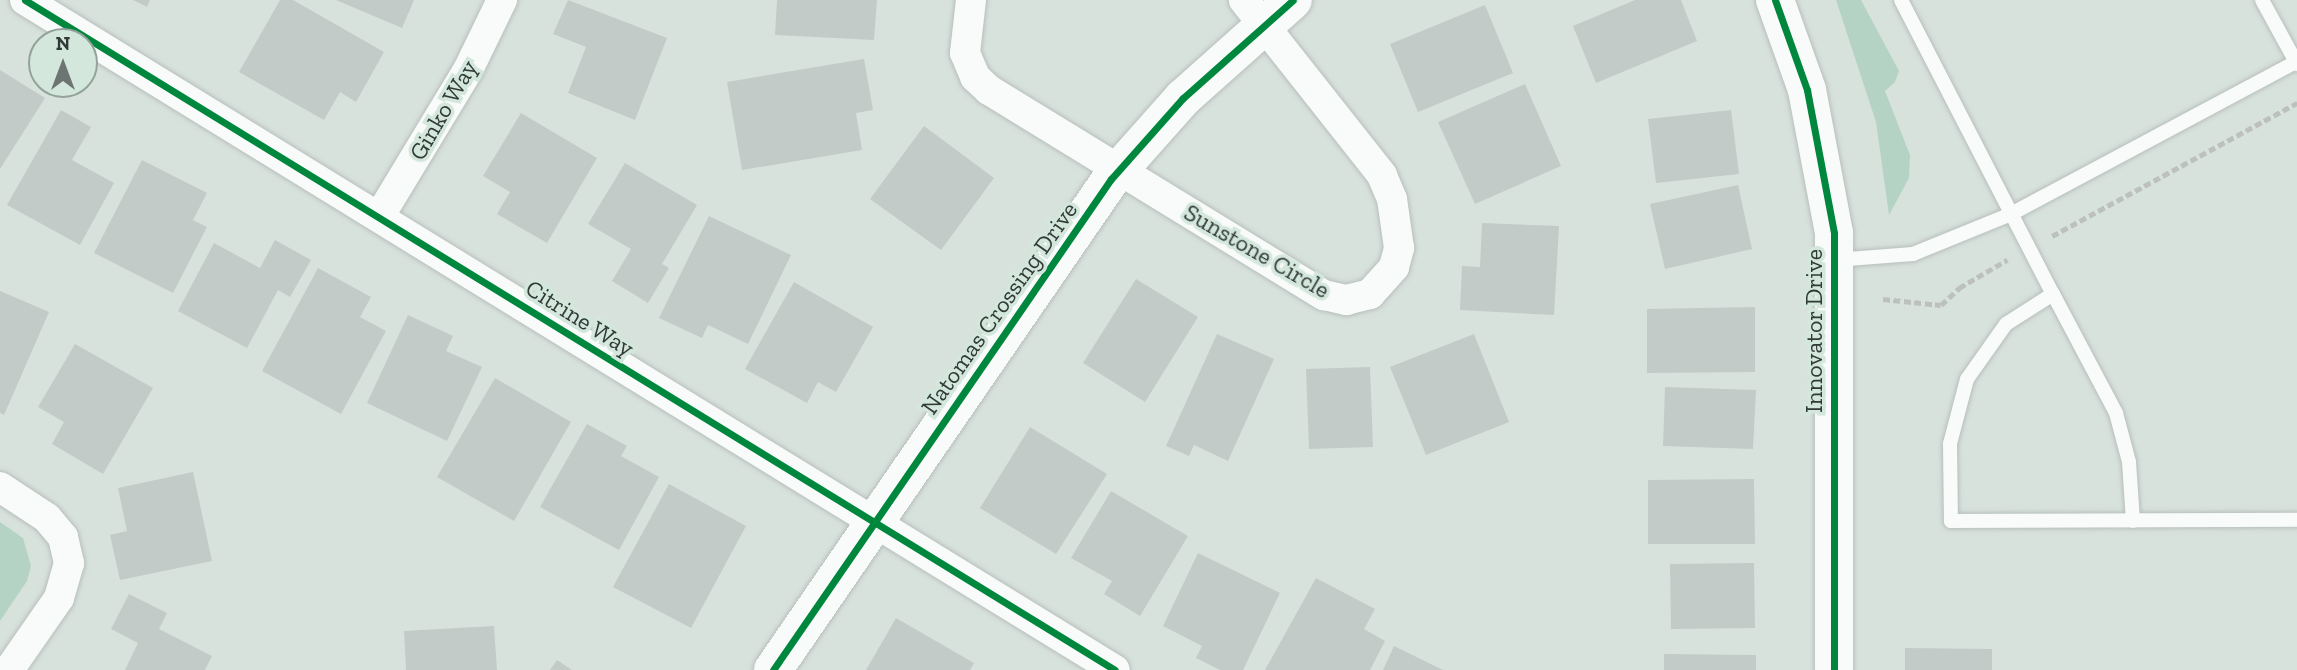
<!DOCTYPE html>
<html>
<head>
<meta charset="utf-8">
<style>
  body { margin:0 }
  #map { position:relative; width:2297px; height:670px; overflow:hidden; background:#d8e2dd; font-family:"Zilla Slab",serif }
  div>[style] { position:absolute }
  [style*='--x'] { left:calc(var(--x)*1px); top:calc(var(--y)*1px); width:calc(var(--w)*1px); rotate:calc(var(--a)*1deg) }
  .green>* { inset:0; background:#b4d3c4 }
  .building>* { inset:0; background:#c2cbc7 }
  .path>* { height:4.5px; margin-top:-2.25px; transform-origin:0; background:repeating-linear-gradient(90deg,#bcc0bf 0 7px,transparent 0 10.5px) }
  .roads { filter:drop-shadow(0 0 2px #b7bfbb) drop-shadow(0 0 2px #b7bfbb) }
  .lane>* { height:14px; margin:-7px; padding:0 7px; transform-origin:7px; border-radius:7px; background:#f9fbfa }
  .street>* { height:30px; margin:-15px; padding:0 15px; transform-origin:15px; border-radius:15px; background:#f9fbfa }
  .secondary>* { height:38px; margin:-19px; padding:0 19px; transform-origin:19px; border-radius:19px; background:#f9fbfa }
  .cycleway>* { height:7px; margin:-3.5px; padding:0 3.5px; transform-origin:3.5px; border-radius:3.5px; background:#00873e }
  span { translate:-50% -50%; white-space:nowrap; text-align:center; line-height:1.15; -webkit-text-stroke:7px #d3e7dd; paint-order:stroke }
  .street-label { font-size:24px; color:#323a37 }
  .north { position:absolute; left:28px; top:28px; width:70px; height:70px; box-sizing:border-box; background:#d3e7dd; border:2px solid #93a29b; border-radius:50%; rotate:0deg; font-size:19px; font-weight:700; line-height:28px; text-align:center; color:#323a37 }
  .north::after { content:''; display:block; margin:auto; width:24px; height:32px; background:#6c7571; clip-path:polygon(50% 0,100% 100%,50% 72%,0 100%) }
</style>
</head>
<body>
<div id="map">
  <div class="green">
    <div style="clip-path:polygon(1836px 0,1861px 0,1899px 71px,1895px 82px,1885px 91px,1910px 155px,1909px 178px,1889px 215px,1876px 122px)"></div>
    <div style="clip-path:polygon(0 522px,23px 538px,31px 566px,27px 581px,0 621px)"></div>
  </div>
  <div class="building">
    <div style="clip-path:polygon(133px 0,150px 0,147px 7px)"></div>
    <div style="clip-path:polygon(280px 0,293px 0,384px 52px,356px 102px,340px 92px,324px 120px,239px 72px)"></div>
    <div style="clip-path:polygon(336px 0,414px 0,402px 28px)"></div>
    <div style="clip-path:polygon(568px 0,667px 38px,635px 120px,568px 93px,586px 47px,553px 34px)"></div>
    <div style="clip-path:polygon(777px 0,877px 0,874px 40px,775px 35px)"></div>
    <div style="clip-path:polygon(1635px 0,1681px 0,1697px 41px,1596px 83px,1573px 26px)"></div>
    <div style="clip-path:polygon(1485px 5px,1513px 73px,1418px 112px,1390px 44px)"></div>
    <div style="clip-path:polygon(864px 59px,873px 110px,856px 113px,862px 150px,742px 170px,727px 82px)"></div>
    <div style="clip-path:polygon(0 70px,45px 98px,0 169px)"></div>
    <div style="clip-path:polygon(1525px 84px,1561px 166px,1475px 204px,1438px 122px)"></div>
    <div style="clip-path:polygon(61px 110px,91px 127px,72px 160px,114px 183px,80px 245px,7px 205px)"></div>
    <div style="clip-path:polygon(1731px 110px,1739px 174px,1656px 183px,1648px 119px)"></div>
    <div style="clip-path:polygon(521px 113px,597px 158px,547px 243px,497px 214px,510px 192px,483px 176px)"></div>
    <div style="clip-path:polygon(924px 126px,994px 178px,941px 250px,870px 199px)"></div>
    <div style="clip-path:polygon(142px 160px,207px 193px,193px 220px,207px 227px,173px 293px,94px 253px)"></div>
    <div style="clip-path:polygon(625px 163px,697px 205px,662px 264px,669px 268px,648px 303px,612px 281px,631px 249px,588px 224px)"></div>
    <div style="clip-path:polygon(1738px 185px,1752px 249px,1665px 269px,1650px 204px)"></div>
    <div style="clip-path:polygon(709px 216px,791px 255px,748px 344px,708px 325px,702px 338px,659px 318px)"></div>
    <div style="clip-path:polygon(1482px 223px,1559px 226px,1554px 315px,1460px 310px,1462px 266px,1480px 267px)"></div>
    <div style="clip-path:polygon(275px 240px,311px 260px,290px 297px,278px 290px,247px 348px,178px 311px,214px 243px,260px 268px)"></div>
    <div style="clip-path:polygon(318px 268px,371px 297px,360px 317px,386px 331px,341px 414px,262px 371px)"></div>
    <div style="clip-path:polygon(1136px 279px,1198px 317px,1145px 402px,1083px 363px)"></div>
    <div style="clip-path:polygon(794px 282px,873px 327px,836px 392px,818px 382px,807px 403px,745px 369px)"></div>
    <div style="clip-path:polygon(0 291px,49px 312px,4px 415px,0 413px)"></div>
    <div style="clip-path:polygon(1755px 307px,1755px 372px,1647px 373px,1647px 309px)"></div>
    <div style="clip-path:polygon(408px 315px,453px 336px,446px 351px,482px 367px,447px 441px,367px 403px)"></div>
    <div style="clip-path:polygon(1217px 334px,1274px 359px,1228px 461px,1194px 445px,1189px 456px,1166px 446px)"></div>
    <div style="clip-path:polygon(1474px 334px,1509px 422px,1426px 455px,1390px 367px)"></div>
    <div style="clip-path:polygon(75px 344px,153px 388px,103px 474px,52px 444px,64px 422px,38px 407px)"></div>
    <div style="clip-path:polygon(1370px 367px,1373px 447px,1309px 449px,1306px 369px)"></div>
    <div style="clip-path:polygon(495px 378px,571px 422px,514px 521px,437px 477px)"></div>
    <div style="clip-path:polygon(1665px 387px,1756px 390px,1753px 449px,1663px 446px)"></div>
    <div style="clip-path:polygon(587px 424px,627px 446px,621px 456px,659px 477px,619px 550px,540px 507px)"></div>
    <div style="clip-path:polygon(1030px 427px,1107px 474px,1056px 554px,980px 508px)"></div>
    <div style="clip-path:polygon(193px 472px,212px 561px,120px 580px,110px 535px,127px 531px,118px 488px)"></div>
    <div style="clip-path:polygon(1754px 479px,1755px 544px,1648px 544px,1648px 480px)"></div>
    <div style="clip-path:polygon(669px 484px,746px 526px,691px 628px,613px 587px)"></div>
    <div style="clip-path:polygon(1111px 491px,1188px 536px,1140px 616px,1104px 594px,1112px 581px,1071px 558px)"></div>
    <div style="clip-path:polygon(1198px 553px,1280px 593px,1243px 670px,1220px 670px,1196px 658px,1202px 646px,1163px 626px)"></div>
    <div style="clip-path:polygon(1754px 563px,1755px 628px,1671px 629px,1670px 564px)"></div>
    <div style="clip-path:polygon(1316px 578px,1375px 609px,1364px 629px,1385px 641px,1370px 670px,1265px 670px)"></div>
    <div style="clip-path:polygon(129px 594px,167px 613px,159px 629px,212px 656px,205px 670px,125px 670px,138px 643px,111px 629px)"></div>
    <div style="clip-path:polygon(896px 618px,974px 663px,970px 670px,866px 670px)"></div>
    <div style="clip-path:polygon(494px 626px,497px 670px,406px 670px,404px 631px)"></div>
    <div style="clip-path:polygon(1394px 646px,1443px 670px,1383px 670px)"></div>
    <div style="clip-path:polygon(1905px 648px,1992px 649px,1992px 670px,1905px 670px)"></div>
    <div style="clip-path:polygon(1664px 654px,1756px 655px,1756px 670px,1664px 670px)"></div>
    <div style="clip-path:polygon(557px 660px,572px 670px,550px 670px)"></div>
  </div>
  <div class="path">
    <div style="--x:2052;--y:236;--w:279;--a:-28.5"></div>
    <div style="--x:1883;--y:299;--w:58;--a:5.9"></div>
    <div style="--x:1941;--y:305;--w:25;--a:-43"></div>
    <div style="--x:1959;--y:288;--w:56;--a:-30.3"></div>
  </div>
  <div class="roads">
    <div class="lane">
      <div style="--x:1901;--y:0;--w:331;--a:62.7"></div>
      <div style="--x:2053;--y:294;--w:56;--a:147.4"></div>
      <div style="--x:2006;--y:324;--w:67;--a:125.3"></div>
      <div style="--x:1967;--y:379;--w:67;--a:104.7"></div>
      <div style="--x:1950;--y:444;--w:77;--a:89.3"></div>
      <div style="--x:1951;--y:521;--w:346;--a:-0.2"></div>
      <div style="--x:2262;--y:0;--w:73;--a:61.3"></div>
      <div style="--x:1835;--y:260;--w:78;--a:-4.4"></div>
      <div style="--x:1913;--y:254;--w:106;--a:-22.2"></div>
      <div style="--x:2011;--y:214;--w:323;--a:-28.1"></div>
      <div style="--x:2053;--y:294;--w:135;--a:62.1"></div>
      <div style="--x:2116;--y:413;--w:51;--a:75.1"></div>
      <div style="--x:2129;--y:462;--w:59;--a:86.1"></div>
    </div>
    <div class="street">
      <div style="--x:25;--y:0;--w:1279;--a:31.58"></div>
      <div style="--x:971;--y:0;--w:53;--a:96.5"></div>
      <div style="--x:965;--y:53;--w:26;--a:67"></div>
      <div style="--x:975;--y:77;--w:19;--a:43"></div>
      <div style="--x:989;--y:90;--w:393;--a:31.5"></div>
      <div style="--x:1324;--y:295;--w:23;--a:13"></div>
      <div style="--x:1346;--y:300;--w:25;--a:-14"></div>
      <div style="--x:1370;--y:294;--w:36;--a:-48"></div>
      <div style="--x:1394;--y:267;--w:20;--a:-75"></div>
      <div style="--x:1399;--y:248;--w:49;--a:-98.1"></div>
      <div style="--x:1392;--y:199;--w:26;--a:-113"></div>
      <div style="--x:1382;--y:175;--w:223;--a:-128.3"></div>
      <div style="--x:379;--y:217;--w:172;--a:-58.8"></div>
      <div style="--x:468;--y:70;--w:78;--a:-64.1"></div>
      <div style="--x:0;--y:487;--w:56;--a:33.4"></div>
      <div style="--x:47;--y:518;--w:25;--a:50"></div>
      <div style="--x:63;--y:537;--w:27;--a:77"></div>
      <div style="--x:69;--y:563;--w:36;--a:106"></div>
      <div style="--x:59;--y:598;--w:88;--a:124.8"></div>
    </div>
    <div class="secondary">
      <div style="--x:1775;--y:0;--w:96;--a:70.4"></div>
      <div style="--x:1807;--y:90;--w:146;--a:79.3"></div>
      <div style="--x:1834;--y:233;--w:437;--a:90"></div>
      <div style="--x:773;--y:670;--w:596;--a:-55.46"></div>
      <div style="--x:1111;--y:179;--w:108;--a:-48.4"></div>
      <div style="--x:1183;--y:98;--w:147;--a:-41.7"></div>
    </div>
  </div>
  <div class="cycleway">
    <div style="--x:25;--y:0;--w:1279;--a:31.58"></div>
    <div style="--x:1775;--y:0;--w:96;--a:70.4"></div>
    <div style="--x:1807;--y:90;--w:146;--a:79.3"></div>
    <div style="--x:1834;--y:233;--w:437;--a:90"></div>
    <div style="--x:773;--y:670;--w:596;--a:-55.46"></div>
    <div style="--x:1111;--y:179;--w:108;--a:-48.4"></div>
    <div style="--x:1183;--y:98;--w:147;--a:-41.7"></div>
  </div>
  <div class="street-label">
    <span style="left:443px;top:110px;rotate:-60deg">Ginko Way</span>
    <span style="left:1257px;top:251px;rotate:30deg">Sunstone Circle</span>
    <span style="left:999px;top:308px;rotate:-55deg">Natomas Crossing Drive</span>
    <span style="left:580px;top:318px;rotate:32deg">Citrine Way</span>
    <span style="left:1814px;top:331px;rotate:-90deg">Innovator Drive</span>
  </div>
  <div class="north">N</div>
</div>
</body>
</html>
